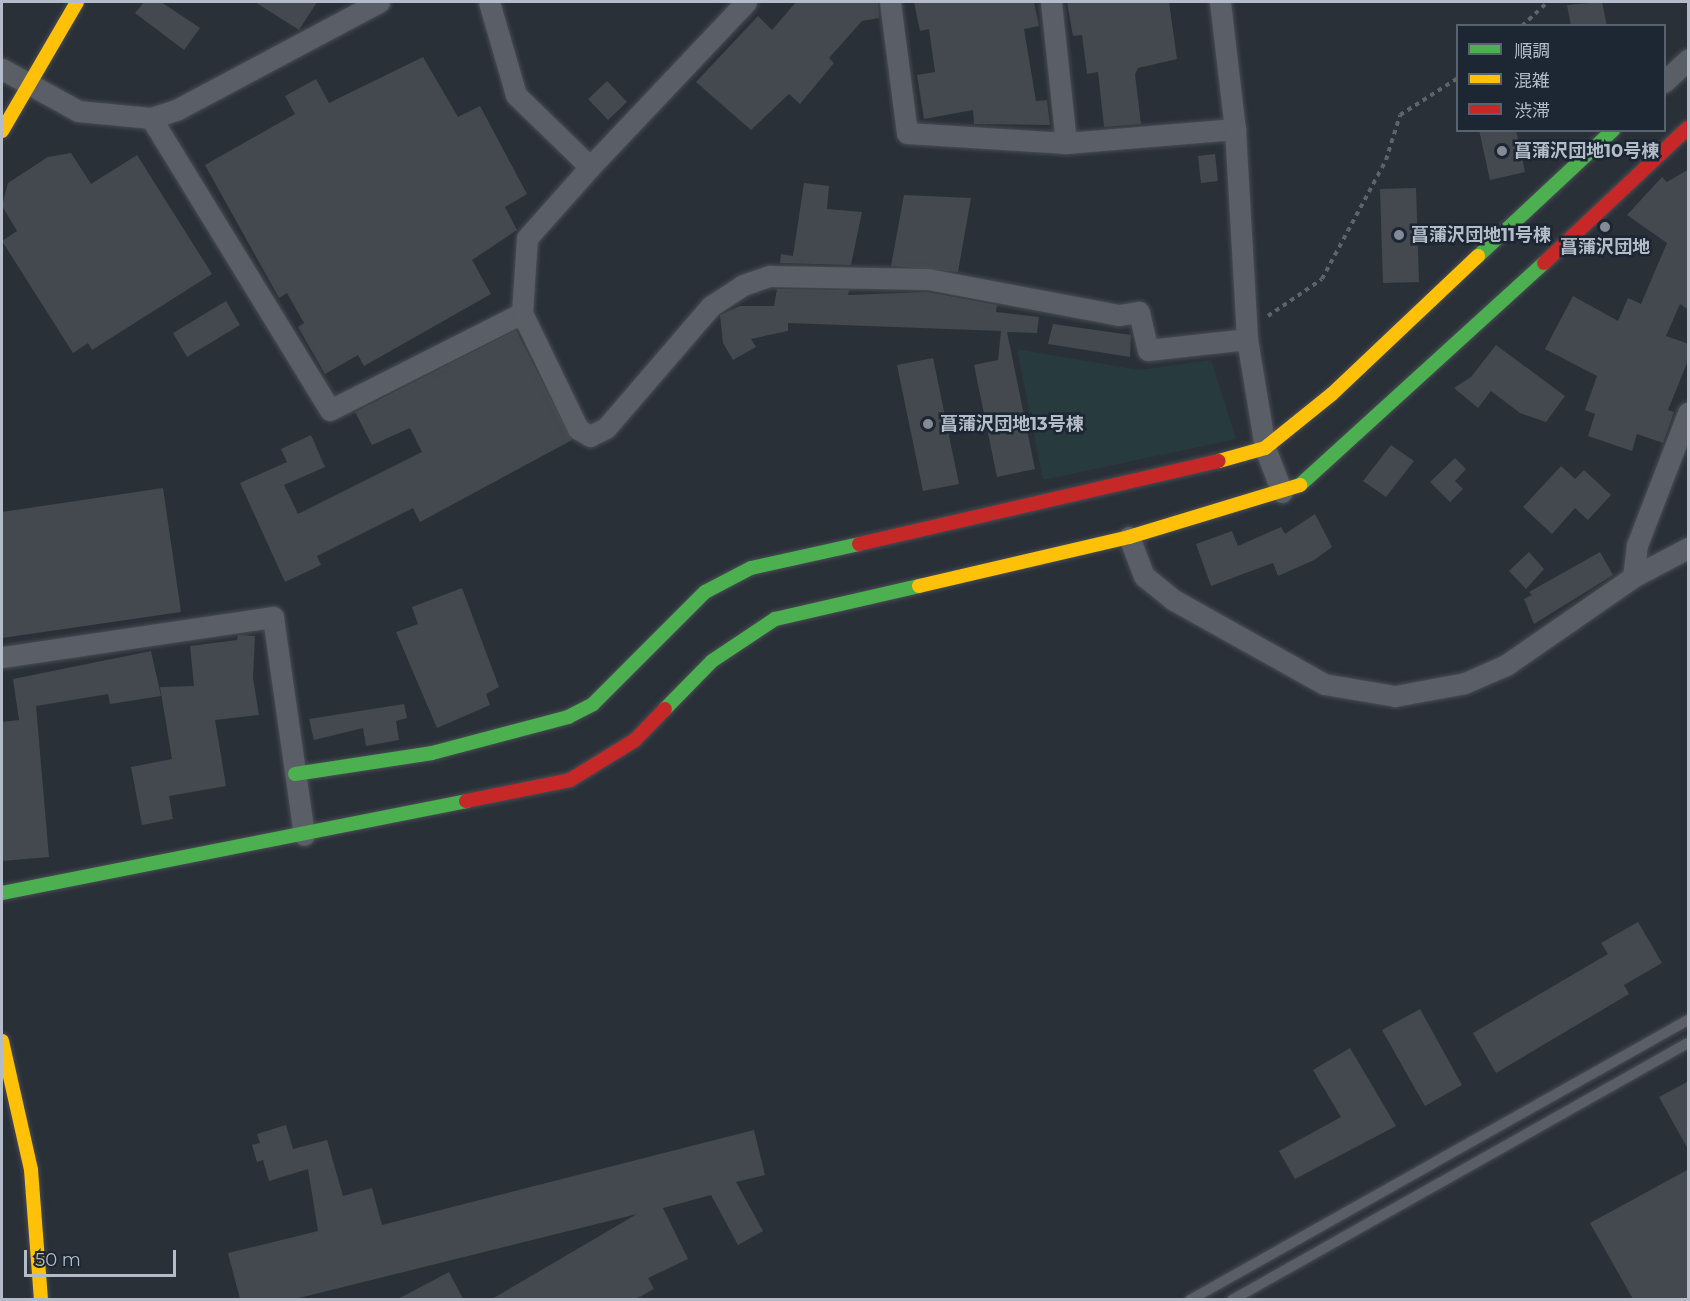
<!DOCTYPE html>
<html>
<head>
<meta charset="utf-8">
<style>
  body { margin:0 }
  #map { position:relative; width:1690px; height:1301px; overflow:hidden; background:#2a3038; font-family:Montserrat,"Noto Sans JP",sans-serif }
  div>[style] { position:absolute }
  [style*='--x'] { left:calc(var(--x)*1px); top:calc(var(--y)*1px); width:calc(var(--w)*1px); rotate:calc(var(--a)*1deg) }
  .green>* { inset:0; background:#273a3e }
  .building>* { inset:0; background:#444950 }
  .path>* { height:4px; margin-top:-2px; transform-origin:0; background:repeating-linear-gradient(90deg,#5d636a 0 4.5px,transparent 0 9px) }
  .roads { filter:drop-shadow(0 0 2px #484c53) drop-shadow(0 0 2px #484c53) }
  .lane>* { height:10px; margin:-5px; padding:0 5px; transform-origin:5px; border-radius:5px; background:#5a5e66 }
  .street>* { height:21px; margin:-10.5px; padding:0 10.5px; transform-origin:10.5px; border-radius:10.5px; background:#5a5e66 }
  .fast>* { height:14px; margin:-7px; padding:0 7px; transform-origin:7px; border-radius:7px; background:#4caf50 }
  .slow>* { height:14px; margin:-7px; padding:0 7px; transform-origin:7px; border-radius:7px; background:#ffc107 }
  .jam>* { height:14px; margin:-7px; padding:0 7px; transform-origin:7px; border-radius:7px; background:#c62828 }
  .dots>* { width:16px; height:16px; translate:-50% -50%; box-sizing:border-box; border:3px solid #1d2633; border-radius:50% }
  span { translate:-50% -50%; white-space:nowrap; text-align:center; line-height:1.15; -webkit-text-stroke:5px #1d2633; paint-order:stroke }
  .poi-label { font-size:18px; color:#b4bcc9; font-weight:700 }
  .left { translate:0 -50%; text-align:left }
  .frame { position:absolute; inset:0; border:3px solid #b4bcc9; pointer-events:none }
  .legend { position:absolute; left:1456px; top:24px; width:210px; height:108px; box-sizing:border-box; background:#1d2633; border:2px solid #59626f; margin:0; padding:8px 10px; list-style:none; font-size:18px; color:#b4bcc9 }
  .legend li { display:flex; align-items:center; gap:12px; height:30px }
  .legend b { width:30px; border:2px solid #59626f }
  .scale { position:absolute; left:24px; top:1250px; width:152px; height:27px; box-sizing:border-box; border:3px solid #b4bcc9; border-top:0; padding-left:8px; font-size:18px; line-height:21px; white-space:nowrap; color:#b4bcc9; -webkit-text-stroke:4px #1d2633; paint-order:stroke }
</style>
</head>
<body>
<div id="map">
  <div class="green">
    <div style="clip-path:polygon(1017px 349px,1138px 370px,1211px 360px,1236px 439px,1043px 480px)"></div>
  </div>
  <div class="building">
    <div style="clip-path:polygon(144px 2px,161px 2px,200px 28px,184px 50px,135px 13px)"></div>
    <div style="clip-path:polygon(255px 2px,317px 2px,299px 30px)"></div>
    <div style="clip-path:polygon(796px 2px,878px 2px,879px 18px,862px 21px,829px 58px,834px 63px,800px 104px,789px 94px,751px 130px,696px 82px,758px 16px,772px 30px)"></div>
    <div style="clip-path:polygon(914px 2px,1034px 2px,1039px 26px,1024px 29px,1036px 101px,1047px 100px,1050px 125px,974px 124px,973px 110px,924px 119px,917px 75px,935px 72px,929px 29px,920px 31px)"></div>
    <div style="clip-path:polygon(1067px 2px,1169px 2px,1177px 59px,1138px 68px,1135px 74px,1141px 124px,1104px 127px,1098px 72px,1087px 74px,1082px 35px,1073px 36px)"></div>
    <div style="clip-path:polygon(1602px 2px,1607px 26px,1571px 26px,1567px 5px)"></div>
    <div style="clip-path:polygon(423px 57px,458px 117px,480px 106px,527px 194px,505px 207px,517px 230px,472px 260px,491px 294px,364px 366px,358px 355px,325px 374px,298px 327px,304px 323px,287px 293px,279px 298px,205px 165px,295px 114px,285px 96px,316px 79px,329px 103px)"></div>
    <div style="clip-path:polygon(607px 81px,627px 102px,608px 120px,588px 99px)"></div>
    <div style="clip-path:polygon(1479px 130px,1516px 130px,1525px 172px,1490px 180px)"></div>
    <div style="clip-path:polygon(71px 153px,91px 184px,137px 155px,212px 274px,92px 350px,88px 343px,73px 353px,2px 241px,17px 231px,2px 206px,8px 183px,48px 157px)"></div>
    <div style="clip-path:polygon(1215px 154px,1218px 181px,1201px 183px,1198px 156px)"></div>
    <div style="clip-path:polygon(1689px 169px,1689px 310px,1680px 304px,1666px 336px,1689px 344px,1689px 358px,1668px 410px,1674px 412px,1663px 443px,1637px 434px,1632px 451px,1588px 436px,1595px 414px,1585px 410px,1597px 376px,1545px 349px,1573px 296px,1618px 321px,1628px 298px,1641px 304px,1667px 243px,1627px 215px,1662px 177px,1667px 182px)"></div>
    <div style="clip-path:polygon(804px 183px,829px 186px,827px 209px,862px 212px,851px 265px,780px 263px,781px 254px,793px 256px)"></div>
    <div style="clip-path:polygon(1416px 188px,1419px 282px,1383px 283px,1380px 189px)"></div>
    <div style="clip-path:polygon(904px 195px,971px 198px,958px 272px,891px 266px)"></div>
    <div style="clip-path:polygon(777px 289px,849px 290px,848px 295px,927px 292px,997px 305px,996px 312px,1039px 317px,1037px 333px,1007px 332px,1035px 469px,997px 477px,974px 365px,998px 360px,1001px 331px,788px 323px,788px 331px,751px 339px,756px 347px,733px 360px,723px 343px,720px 315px,740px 306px,774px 306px)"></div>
    <div style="clip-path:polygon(226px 301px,240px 325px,187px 357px,173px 333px)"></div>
    <div style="clip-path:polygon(1053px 324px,1131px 335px,1130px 357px,1048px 344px)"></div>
    <div style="clip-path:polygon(516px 330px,572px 440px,420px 522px,413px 508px,317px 556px,321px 565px,285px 582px,240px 483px,287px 462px,281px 449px,311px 435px,325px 467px,284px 485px,298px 514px,422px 452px,410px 428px,372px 445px,355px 412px)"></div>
    <div style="clip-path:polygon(1496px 345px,1565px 396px,1546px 422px,1520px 413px,1491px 391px,1478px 408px,1454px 388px,1471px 377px)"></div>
    <div style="clip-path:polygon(933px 358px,959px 484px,923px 491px,897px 365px)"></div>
    <div style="clip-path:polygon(1391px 445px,1414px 461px,1386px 497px,1363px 481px)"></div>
    <div style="clip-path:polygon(1455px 458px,1466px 469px,1455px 481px,1463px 489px,1450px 502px,1430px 482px)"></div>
    <div style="clip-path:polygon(1561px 466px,1575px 479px,1584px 470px,1611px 495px,1588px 520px,1575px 508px,1552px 534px,1523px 507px)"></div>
    <div style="clip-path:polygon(163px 488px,181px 612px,2px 638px,2px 512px)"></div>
    <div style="clip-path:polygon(1315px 514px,1332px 547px,1314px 560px,1278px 576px,1273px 563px,1211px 586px,1196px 544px,1232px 531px,1238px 546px,1281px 527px,1285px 534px)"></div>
    <div style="clip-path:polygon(1529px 552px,1544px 569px,1526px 589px,1509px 571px)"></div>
    <div style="clip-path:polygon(1600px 552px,1613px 575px,1534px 624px,1524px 599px,1532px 595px,1529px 592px)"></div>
    <div style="clip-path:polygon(462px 588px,499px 687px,486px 694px,490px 705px,437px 728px,396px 632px,418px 624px,412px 607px)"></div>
    <div style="clip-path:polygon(238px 635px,255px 636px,253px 678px,259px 715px,215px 720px,226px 786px,169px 796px,173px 819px,142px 825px,131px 767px,172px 759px,160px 687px,194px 686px,190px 646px,237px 640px)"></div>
    <div style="clip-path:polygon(151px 651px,161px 696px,110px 704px,108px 694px,36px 706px,49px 857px,2px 861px,2px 722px,19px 720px,13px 679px)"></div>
    <div style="clip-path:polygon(404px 704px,407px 718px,396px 721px,399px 740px,366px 746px,363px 728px,314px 740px,309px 719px)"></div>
    <div style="clip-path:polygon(1638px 922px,1662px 963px,1624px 985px,1629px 994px,1496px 1073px,1473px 1033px,1608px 954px,1601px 943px)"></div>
    <div style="clip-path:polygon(1420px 1009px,1462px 1085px,1425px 1106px,1382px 1030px)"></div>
    <div style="clip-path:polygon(1350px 1048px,1396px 1126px,1295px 1179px,1279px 1151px,1341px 1117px,1313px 1070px)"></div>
    <div style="clip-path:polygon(1689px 1081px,1689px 1151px,1659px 1097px)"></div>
    <div style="clip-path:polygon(286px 1125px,293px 1149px,327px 1140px,343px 1196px,372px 1188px,382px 1225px,754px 1130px,765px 1175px,736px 1182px,763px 1231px,738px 1245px,711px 1195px,663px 1208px,688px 1259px,648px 1278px,654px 1289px,636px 1299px,492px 1299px,637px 1214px,295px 1299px,240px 1299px,228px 1253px,318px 1231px,308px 1169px,269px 1181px,263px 1160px,257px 1162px,252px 1145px,260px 1143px,257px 1134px)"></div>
    <div style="clip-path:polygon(1689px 1169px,1689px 1299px,1633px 1299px,1590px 1223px)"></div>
    <div style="clip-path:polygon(449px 1272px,463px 1299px,398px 1299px)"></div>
  </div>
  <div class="path">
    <div style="--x:1522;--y:26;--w:35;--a:-43"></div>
    <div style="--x:1268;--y:316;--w:65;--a:-34.4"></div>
    <div style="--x:1322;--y:279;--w:135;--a:-61.7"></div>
    <div style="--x:1386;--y:160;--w:47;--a:-72.7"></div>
    <div style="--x:1400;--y:115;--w:69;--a:-32.5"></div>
  </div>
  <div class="roads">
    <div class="lane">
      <div style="--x:1190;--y:1300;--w:571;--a:-29.35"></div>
      <div style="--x:1232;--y:1300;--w:523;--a:-29.41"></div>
    </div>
    <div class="street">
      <div style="--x:489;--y:2;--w:97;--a:73.8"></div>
      <div style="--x:516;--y:95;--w:103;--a:44.2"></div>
      <div style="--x:590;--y:167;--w:227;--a:-46.6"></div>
      <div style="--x:890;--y:2;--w:132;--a:82.6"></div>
      <div style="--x:907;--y:133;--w:159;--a:3.6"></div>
      <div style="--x:1066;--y:143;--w:170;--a:-4.7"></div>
      <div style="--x:1051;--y:2;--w:142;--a:83.9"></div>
      <div style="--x:1220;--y:2;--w:128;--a:83.3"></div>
      <div style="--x:1235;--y:129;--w:210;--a:86.7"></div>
      <div style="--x:1247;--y:339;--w:110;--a:80.6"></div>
      <div style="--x:1265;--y:448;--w:47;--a:68.9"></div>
      <div style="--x:2;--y:69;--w:87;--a:28.9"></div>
      <div style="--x:78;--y:111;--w:73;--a:5.5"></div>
      <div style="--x:151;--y:118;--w:26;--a:-18"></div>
      <div style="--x:176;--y:110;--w:230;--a:-28"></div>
      <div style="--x:1664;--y:82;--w:33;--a:-43"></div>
      <div style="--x:151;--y:118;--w:342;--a:58.5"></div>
      <div style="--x:330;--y:410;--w:215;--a:-26.8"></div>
      <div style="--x:522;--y:313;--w:129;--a:64.2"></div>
      <div style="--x:578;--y:429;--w:14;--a:30"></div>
      <div style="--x:590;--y:436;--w:18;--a:-27"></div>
      <div style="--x:606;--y:428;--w:161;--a:-49.3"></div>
      <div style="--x:711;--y:306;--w:38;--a:-33"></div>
      <div style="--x:743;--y:285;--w:28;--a:-19"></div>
      <div style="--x:769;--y:276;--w:159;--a:1.1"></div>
      <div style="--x:928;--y:279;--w:194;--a:10.7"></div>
      <div style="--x:1119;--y:315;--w:20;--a:-9"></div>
      <div style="--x:1139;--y:312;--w:39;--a:77"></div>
      <div style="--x:1148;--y:350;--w:100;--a:-6.3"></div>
      <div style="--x:522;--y:313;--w:75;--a:-86.2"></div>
      <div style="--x:527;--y:238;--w:95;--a:-48.4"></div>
      <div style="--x:1129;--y:537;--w:42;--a:69"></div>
      <div style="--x:1144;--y:576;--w:36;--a:39"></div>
      <div style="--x:1172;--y:599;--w:174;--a:29.2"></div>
      <div style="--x:1324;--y:684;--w:72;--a:9.6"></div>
      <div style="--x:1395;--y:696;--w:71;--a:-10.5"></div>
      <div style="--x:1465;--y:683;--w:45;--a:-23.7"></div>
      <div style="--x:1506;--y:665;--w:155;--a:-34.7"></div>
      <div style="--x:1633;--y:577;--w:62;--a:-27.8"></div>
      <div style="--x:1633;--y:577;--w:32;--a:-83"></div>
      <div style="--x:1637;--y:545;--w:142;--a:-68.9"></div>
      <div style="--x:2;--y:657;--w:274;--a:-8.4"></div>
      <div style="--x:273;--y:617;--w:220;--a:81.9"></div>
    </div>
    <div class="fast">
      <div style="--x:1478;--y:256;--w:185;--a:-43"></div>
      <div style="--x:1300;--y:485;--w:330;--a:-42.3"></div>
      <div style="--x:665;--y:709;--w:67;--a:-45.6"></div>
      <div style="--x:712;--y:661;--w:76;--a:-33.7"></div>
      <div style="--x:775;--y:619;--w:148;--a:-12.9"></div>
      <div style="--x:295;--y:774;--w:139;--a:-8.7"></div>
      <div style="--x:432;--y:753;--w:141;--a:-14.8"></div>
      <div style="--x:568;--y:717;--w:28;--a:-27"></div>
      <div style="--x:593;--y:704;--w:158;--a:-45"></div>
      <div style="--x:705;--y:592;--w:52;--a:-27.6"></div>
      <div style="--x:751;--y:568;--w:111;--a:-12.5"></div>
      <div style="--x:2;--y:893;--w:473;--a:-11.2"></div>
    </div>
    <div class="slow">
      <div style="--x:2;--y:131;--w:149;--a:-59.8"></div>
      <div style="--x:1219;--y:461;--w:48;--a:-15.8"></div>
      <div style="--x:1265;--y:448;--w:86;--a:-38.9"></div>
      <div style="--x:1332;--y:394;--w:201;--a:-43.4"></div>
      <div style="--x:919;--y:586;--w:216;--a:-13.1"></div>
      <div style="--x:1129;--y:537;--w:179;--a:-16.9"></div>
      <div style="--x:2;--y:1041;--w:132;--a:77.3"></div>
      <div style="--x:31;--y:1170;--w:130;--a:85.6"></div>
    </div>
    <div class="jam">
      <div style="--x:1544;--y:263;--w:197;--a:-43.2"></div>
      <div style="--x:859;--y:544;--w:369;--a:-13"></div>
      <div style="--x:466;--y:801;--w:106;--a:-11.4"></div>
      <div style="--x:570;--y:780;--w:76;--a:-31.6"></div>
      <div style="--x:635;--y:740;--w:43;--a:-45.9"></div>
    </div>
  </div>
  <div class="dots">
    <div style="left:1502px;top:151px;background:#848b96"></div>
    <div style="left:1605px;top:227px;background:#848b96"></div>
    <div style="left:1399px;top:235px;background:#848b96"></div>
    <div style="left:928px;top:424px;background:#848b96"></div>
  </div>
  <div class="poi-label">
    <span class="left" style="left:1514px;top:151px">菖蒲沢団地10号棟</span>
    <span class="left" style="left:1411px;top:235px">菖蒲沢団地11号棟</span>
    <span style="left:1605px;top:247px">菖蒲沢団地</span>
    <span class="left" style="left:940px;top:424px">菖蒲沢団地13号棟</span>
  </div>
  <div class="frame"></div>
  <ul class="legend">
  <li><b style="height:8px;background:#4caf50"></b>順調</li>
  <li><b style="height:8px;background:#ffc107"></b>混雑</li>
  <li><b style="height:8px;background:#c62828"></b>渋滞</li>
  </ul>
  <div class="scale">50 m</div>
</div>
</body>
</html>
